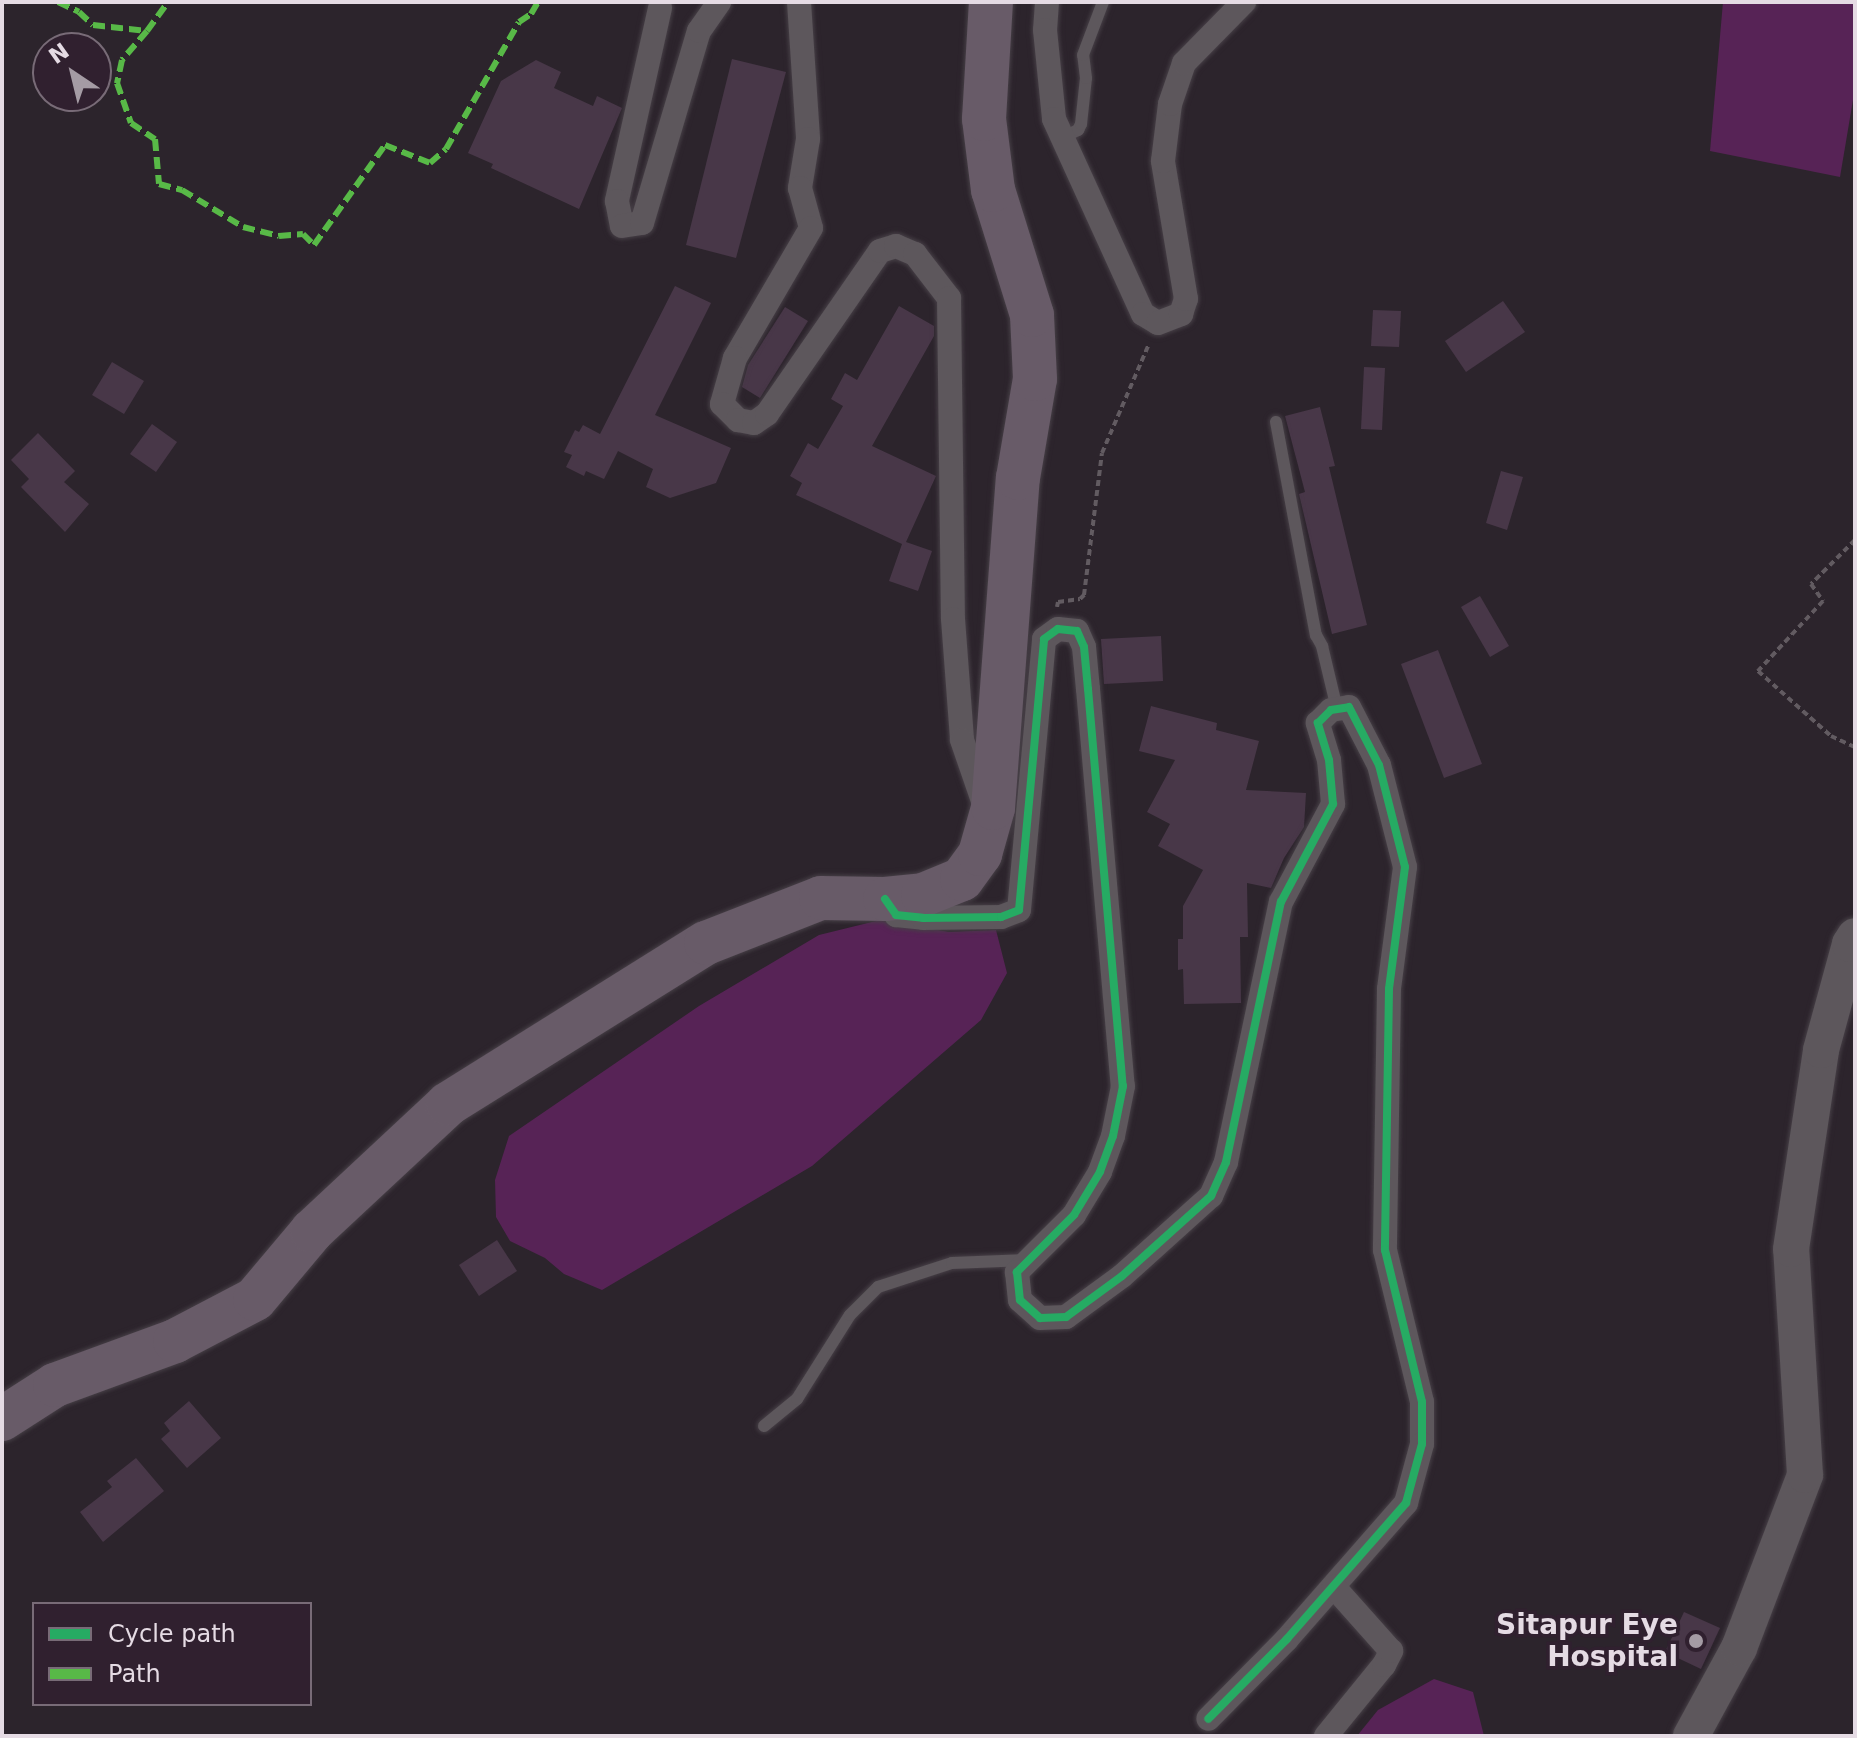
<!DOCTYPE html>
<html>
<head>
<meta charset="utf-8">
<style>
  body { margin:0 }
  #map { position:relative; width:1857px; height:1738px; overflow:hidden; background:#2c242c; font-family:"DejaVu Sans",sans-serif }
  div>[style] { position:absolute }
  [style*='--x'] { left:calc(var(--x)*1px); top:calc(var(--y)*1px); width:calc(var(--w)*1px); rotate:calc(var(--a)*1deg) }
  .green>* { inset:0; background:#572356 }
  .building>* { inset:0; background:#483748 }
  .path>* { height:4px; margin-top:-2px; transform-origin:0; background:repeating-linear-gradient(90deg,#625b61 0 6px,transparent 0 10px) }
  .roads { filter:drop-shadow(0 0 2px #463f46) drop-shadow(0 0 2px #463f46) }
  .lane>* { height:12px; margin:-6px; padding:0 6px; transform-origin:6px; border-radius:6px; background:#5d575c }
  .street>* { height:24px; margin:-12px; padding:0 12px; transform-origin:12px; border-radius:12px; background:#5d575c }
  .secondary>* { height:36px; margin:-18px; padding:0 18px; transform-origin:18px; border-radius:18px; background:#5d575c }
  .highway>* { height:44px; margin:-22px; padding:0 22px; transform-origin:22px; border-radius:22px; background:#685b68 }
  .quiet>* { height:6px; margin-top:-3px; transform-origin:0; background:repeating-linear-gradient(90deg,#58b947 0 12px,transparent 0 18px) }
  .cycleway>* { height:8px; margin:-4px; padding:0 4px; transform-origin:4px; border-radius:4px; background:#26ab63 }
  .dots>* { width:22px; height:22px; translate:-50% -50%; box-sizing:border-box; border:4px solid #30202f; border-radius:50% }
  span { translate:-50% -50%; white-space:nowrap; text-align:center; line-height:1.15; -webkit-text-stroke:7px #30202f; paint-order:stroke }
  .poi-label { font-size:28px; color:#e5dbe4; font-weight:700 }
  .right { translate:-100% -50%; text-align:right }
  .frame { position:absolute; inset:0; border:4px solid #e5dbe4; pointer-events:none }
  .legend { position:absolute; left:32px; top:1602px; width:280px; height:104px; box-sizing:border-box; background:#30202f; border:2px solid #786b77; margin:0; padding:10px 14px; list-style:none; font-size:24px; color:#e5dbe4 }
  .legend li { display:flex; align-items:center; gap:16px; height:40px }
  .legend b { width:40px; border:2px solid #786b77 }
  .north { position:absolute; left:32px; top:32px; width:80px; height:80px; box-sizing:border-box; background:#30202f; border:2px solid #786b77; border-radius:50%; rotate:325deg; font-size:22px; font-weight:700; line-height:32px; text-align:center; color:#e5dbe4 }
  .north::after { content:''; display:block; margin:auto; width:28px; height:36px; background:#a49ba4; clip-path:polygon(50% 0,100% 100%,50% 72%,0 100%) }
</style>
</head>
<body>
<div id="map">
  <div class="green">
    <div style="clip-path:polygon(1723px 2px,1855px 2px,1855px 88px,1840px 177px,1710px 151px)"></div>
    <div style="clip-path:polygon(880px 920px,949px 932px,996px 930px,1007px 973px,981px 1020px,812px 1166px,602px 1290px,564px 1274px,545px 1258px,510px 1241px,496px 1217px,495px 1180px,509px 1136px,699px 1006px,819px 935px)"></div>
    <div style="clip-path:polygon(1434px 1679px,1473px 1692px,1484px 1736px,1357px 1736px,1378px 1710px)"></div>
  </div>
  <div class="building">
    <div style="clip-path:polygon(732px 59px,786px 72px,736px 258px,686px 245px)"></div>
    <div style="clip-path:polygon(536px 60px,561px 72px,554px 88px,593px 106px,597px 96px,622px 108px,579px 209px,491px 168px,493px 164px,468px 153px,501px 81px)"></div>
    <div style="clip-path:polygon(675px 286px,711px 303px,655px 415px,731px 448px,716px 483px,670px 498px,646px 487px,653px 469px,618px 451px,604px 479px,586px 471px,584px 476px,566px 467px,572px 455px,564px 452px,575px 430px,579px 432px,583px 425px,600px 434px)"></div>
    <div style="clip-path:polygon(1503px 301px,1525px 332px,1466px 372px,1445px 341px)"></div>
    <div style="clip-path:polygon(899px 306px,934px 326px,934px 336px,872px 446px,936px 476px,906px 542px,932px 551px,918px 591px,889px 581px,902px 544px,796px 495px,802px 483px,790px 476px,808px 443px,818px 449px,843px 406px,831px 399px,845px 373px,857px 380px)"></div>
    <div style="clip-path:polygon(785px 307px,808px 321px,760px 398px,742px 387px,748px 365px)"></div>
    <div style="clip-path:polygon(1373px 310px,1401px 311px,1399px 347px,1371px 346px)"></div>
    <div style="clip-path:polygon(112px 362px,144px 381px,124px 414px,92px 395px)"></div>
    <div style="clip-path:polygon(1364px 367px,1385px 368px,1382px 430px,1361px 429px)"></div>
    <div style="clip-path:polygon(1320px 407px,1335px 466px,1329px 467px,1367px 625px,1332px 634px,1299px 494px,1305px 492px,1285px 416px)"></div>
    <div style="clip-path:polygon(152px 424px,177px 442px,156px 472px,130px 454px)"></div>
    <div style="clip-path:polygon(38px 433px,75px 471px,64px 482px,89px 504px,65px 532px,21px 487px,29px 479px,11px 460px)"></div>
    <div style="clip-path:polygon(1501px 471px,1523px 477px,1507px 530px,1486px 523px)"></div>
    <div style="clip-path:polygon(1480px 596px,1509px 646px,1490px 657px,1461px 607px)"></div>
    <div style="clip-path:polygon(1161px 636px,1163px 681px,1104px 684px,1101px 639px)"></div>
    <div style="clip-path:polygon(1438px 650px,1482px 764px,1444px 778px,1401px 664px)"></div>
    <div style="clip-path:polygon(1151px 706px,1217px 723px,1216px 730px,1259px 741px,1246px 790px,1306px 793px,1304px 827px,1284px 858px,1271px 888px,1247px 883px,1248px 937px,1240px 937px,1241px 1003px,1184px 1004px,1183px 969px,1178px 970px,1178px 939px,1183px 939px,1183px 906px,1203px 870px,1158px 846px,1170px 824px,1147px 812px,1175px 760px,1139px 751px)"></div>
    <div style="clip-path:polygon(497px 1240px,517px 1271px,479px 1296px,459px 1265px)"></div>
    <div style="clip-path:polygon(189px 1401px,221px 1438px,187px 1468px,161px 1439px,170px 1431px,164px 1423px)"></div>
    <div style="clip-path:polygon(136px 1458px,164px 1491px,103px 1542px,80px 1512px,112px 1487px,107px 1481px)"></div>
    <div style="clip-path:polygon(1684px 1612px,1720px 1628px,1701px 1669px,1665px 1652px)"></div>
  </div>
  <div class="path">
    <div style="--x:1855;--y:540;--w:62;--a:135"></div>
    <div style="--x:1811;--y:584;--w:21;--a:55"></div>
    <div style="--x:1823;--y:601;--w:96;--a:132.9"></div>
    <div style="--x:1758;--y:671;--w:98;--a:41.7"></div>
    <div style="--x:1831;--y:736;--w:26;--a:25"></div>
    <div style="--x:1057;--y:607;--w:5;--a:-79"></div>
    <div style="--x:1058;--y:602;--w:22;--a:-8"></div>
    <div style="--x:1080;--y:599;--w:6;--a:-45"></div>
    <div style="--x:1084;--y:595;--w:143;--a:-82.8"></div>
    <div style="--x:1102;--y:453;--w:119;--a:-66.7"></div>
  </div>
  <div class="roads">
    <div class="lane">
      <div style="--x:1063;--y:137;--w:17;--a:-25"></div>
      <div style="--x:1078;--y:130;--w:7;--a:-63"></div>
      <div style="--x:1081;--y:124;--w:46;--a:-83.8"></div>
      <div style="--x:1086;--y:78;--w:23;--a:-97"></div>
      <div style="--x:1083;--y:55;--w:57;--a:-69.3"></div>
      <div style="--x:1276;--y:422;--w:217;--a:79.4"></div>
      <div style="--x:1316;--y:635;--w:13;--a:61"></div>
      <div style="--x:1322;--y:646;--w:65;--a:76.6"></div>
      <div style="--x:764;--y:1426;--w:43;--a:-39.3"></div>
      <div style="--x:797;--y:1399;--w:99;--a:-57.8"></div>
      <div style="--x:850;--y:1315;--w:40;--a:-45"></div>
      <div style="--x:878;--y:1287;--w:78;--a:-18"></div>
      <div style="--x:952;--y:1263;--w:75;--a:-2.3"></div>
    </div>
    <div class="street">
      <div style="--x:799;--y:2;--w:137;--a:86.2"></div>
      <div style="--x:808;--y:139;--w:50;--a:99.3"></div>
      <div style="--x:800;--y:188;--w:41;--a:74.6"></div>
      <div style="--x:811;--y:228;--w:151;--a:120.3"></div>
      <div style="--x:735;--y:358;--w:48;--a:105.8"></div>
      <div style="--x:722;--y:404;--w:23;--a:45"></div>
      <div style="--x:738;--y:420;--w:16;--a:11"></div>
      <div style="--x:754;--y:423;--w:16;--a:-35"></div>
      <div style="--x:767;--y:414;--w:198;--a:-55.3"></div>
      <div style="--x:880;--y:251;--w:17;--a:-17"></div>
      <div style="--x:896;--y:246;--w:21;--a:23"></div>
      <div style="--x:915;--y:254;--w:56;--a:52.3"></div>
      <div style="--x:949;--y:298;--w:321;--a:89.3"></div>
      <div style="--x:953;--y:619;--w:121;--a:85.7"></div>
      <div style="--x:962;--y:740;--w:68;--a:71"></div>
      <div style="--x:1047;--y:2;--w:28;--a:94"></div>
      <div style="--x:1045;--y:30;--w:89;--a:84.2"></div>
      <div style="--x:1054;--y:119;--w:214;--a:65.5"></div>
      <div style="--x:1143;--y:314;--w:17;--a:31"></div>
      <div style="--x:1158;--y:323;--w:25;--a:-21"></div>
      <div style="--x:1181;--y:314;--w:16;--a:-72"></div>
      <div style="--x:1186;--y:299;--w:140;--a:-99.5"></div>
      <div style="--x:1163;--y:161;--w:57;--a:-83"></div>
      <div style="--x:1170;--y:104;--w:43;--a:-71.1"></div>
      <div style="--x:1184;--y:63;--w:86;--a:-45.5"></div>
      <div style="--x:660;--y:8;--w:198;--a:102.6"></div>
      <div style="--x:617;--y:201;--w:25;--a:79"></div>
      <div style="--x:622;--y:226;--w:20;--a:-9"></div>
      <div style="--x:642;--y:223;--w:200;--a:-73.5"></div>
      <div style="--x:699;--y:31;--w:35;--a:-55"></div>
      <div style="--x:891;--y:908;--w:9;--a:54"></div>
      <div style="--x:896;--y:915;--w:27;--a:6"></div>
      <div style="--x:923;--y:918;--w:78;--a:-0.7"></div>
      <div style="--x:1001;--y:917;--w:19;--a:-21"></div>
      <div style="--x:1019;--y:910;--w:272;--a:-84.7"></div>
      <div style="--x:1044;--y:639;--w:17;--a:-36"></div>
      <div style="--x:1058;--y:629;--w:19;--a:6"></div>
      <div style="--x:1077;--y:631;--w:17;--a:66"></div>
      <div style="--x:1084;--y:647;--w:42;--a:84.6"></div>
      <div style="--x:1088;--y:689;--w:399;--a:85"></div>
      <div style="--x:1123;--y:1086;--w:51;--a:101.3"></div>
      <div style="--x:1113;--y:1136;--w:38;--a:110"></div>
      <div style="--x:1100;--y:1172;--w:50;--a:121.2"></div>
      <div style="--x:1074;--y:1215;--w:81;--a:135"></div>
      <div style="--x:1017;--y:1272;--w:28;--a:84"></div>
      <div style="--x:1020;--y:1300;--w:27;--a:42"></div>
      <div style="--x:1040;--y:1318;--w:26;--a:-2"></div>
      <div style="--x:1066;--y:1317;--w:69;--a:-36.2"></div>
      <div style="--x:1122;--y:1276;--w:120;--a:-42"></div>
      <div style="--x:1211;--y:1196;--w:37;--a:-66"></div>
      <div style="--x:1226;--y:1162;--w:266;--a:-78.1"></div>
      <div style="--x:1281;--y:902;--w:111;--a:-62"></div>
      <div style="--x:1333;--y:804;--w:44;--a:-95.2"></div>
      <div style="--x:1329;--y:760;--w:39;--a:-107"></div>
      <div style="--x:1318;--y:723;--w:18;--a:-45"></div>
      <div style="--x:1331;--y:710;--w:18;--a:-9"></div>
      <div style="--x:1349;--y:707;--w:65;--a:62.7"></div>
      <div style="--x:1379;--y:765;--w:105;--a:75.7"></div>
      <div style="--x:1405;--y:867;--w:123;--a:97.5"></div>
      <div style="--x:1389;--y:989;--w:261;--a:90.9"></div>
      <div style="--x:1385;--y:1250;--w:156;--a:76.3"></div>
      <div style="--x:1422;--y:1402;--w:42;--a:90"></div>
      <div style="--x:1422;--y:1444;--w:61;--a:105.2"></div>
      <div style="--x:1406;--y:1503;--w:181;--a:131.2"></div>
      <div style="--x:1287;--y:1639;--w:112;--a:134.6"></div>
      <div style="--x:1326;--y:1736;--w:92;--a:-50.8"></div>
      <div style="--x:1384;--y:1665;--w:16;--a:-63"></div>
      <div style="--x:1391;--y:1651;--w:86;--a:-131.7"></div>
    </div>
    <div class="secondary">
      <div style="--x:1691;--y:1736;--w:100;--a:-61.4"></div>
      <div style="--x:1739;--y:1648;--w:185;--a:-69.1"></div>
      <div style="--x:1805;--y:1475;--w:226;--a:-93.5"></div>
      <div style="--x:1791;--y:1249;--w:201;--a:-81.4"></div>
      <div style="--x:1821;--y:1050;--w:110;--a:-74.7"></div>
      <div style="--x:1850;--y:944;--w:9;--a:-58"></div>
    </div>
    <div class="highway">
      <div style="--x:2;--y:1419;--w:63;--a:-32.7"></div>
      <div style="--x:55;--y:1385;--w:128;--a:-20.1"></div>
      <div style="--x:175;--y:1341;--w:90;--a:-27.7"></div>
      <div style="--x:255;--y:1299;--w:89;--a:-50"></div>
      <div style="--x:312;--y:1231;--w:186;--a:-43"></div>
      <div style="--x:448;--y:1104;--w:304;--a:-32"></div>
      <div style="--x:706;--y:943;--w:123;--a:-21.4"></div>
      <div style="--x:821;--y:898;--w:64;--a:0.9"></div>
      <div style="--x:885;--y:899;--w:38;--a:-6"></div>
      <div style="--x:923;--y:895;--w:42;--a:-22.3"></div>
      <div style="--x:962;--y:879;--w:31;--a:-54"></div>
      <div style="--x:980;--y:854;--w:48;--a:-74.2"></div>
      <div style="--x:993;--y:808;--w:331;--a:-85.7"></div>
      <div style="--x:1018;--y:478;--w:100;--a:-80.3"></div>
      <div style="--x:1035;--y:379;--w:64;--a:-92.7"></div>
      <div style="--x:1032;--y:315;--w:131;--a:-107.3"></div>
      <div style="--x:993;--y:190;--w:72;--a:-97.2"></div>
      <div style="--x:984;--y:119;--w:117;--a:-86.6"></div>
    </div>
  </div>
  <div class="quiet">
    <div style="--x:58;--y:2;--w:23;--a:25"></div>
    <div style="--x:79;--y:12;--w:19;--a:43"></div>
    <div style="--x:93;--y:25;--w:54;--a:6.3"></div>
    <div style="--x:147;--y:31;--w:36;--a:-54"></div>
    <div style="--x:147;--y:31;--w:38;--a:131"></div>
    <div style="--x:122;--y:60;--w:24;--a:102"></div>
    <div style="--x:117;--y:83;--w:42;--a:70.7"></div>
    <div style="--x:131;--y:123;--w:29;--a:34"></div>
    <div style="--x:155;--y:139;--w:45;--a:84.9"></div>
    <div style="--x:159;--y:184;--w:24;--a:15"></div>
    <div style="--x:182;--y:190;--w:71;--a:31.2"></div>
    <div style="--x:243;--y:227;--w:37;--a:14"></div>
    <div style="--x:279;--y:236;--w:24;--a:-5"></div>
    <div style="--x:303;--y:234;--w:16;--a:45"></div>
    <div style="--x:314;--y:245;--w:123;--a:-54.6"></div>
    <div style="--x:385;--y:145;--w:48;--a:21.8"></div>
    <div style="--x:430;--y:163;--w:21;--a:-41"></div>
    <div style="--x:446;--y:149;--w:146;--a:-60.1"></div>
    <div style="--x:519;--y:22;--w:14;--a:-34"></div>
    <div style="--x:531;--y:14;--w:14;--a:-60"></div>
  </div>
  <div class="cycleway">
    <div style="--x:885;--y:899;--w:19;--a:55"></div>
    <div style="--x:896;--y:915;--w:27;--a:6"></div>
    <div style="--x:923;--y:918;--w:78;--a:-0.7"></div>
    <div style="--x:1001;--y:917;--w:19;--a:-21"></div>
    <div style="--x:1019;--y:910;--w:272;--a:-84.7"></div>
    <div style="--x:1044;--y:639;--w:17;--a:-36"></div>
    <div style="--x:1058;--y:629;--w:19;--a:6"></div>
    <div style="--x:1077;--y:631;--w:17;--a:66"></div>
    <div style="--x:1084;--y:647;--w:42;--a:84.6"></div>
    <div style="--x:1088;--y:689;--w:399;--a:85"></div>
    <div style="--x:1123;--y:1086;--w:51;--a:101.3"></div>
    <div style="--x:1113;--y:1136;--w:38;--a:110"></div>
    <div style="--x:1100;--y:1172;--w:50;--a:121.2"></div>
    <div style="--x:1074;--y:1215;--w:81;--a:135"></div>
    <div style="--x:1017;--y:1272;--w:28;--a:84"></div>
    <div style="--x:1020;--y:1300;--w:27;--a:42"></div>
    <div style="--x:1040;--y:1318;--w:26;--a:-2"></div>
    <div style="--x:1066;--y:1317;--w:69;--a:-36.2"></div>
    <div style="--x:1122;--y:1276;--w:120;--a:-42"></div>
    <div style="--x:1211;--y:1196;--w:37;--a:-66"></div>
    <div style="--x:1226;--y:1162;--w:266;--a:-78.1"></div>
    <div style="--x:1281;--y:902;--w:111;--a:-62"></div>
    <div style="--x:1333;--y:804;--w:44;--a:-95.2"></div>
    <div style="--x:1329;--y:760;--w:39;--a:-107"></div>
    <div style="--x:1318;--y:723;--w:18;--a:-45"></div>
    <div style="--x:1331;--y:710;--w:18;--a:-9"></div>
    <div style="--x:1349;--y:707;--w:65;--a:62.7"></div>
    <div style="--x:1379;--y:765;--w:105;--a:75.7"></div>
    <div style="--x:1405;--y:867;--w:123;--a:97.5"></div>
    <div style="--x:1389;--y:989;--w:261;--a:90.9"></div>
    <div style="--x:1385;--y:1250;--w:156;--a:76.3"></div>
    <div style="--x:1422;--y:1402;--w:42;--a:90"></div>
    <div style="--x:1422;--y:1444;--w:61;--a:105.2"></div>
    <div style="--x:1406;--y:1503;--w:181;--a:131.2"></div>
    <div style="--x:1287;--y:1639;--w:112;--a:134.6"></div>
  </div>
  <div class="dots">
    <div style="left:1696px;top:1641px;background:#a49ba4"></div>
  </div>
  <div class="poi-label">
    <span class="right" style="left:1678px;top:1641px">Sitapur Eye<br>Hospital</span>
  </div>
  <div class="frame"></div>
  <ul class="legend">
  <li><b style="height:10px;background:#26ab63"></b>Cycle path</li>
  <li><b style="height:10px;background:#58b947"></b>Path</li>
  </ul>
  <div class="north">N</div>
</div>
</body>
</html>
